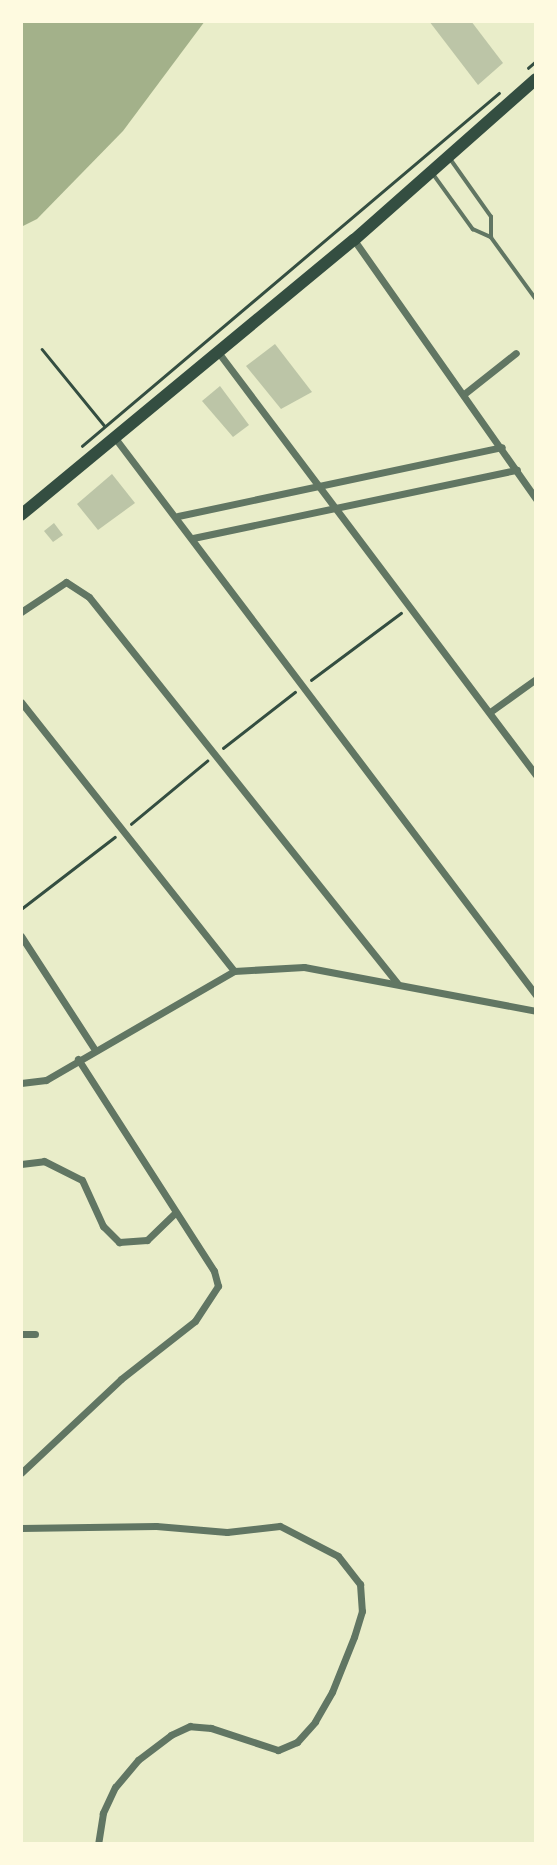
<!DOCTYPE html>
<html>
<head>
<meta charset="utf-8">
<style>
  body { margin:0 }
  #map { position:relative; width:557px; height:1865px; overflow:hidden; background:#e9edc9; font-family:"DejaVu Sans",sans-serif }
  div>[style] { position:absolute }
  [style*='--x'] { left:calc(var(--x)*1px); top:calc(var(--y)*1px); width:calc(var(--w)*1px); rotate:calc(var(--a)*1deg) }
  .water>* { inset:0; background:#a3b18a }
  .building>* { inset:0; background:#bcc5a7 }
  .path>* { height:2.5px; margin:-1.25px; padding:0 1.25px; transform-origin:1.25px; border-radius:1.25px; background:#344e41 }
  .service>* { height:3.5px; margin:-1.75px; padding:0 1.75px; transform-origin:1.75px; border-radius:1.75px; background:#617663 }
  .minor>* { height:7px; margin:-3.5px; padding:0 3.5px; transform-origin:3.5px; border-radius:3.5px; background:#617663 }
  .primary>* { height:12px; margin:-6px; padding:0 6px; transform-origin:6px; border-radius:6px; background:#344e41 }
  span { translate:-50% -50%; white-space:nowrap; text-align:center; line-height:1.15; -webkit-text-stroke:5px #fefae0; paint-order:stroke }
  .frame { position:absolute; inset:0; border:23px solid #fefae0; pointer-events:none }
</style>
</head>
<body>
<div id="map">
  <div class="water">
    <div style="clip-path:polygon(21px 21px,205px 21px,123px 131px,37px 219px,21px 227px)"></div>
  </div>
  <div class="building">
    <div style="clip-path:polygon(429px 21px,471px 21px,503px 63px,478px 85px)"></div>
    <div style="clip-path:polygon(275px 344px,312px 392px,281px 409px,246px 366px)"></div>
    <div style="clip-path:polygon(220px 386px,249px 425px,233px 437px,202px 401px)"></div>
    <div style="clip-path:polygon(112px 474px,135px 503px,98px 530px,77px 504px)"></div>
    <div style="clip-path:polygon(54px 523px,63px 535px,53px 542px,44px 531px)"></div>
  </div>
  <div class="path">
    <div style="--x:528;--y:68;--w:11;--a:-41"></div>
    <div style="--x:42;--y:349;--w:98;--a:50.8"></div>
    <div style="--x:82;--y:446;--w:546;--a:-40.25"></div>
    <div style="--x:311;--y:680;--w:112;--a:-36.7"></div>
    <div style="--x:223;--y:748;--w:91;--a:-37.9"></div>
    <div style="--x:131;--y:824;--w:99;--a:-39.7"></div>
    <div style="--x:21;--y:909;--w:118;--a:-37.5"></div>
  </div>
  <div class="service">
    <div style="--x:434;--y:175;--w:67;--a:54.2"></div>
    <div style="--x:473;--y:229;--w:20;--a:24"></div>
    <div style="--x:491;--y:237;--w:20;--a:-90"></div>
    <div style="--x:491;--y:217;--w:71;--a:-125.3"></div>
    <div style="--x:491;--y:237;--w:77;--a:54"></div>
  </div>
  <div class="minor">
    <div style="--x:354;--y:240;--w:317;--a:54.9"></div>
    <div style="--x:218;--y:352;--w:529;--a:53.07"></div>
    <div style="--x:464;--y:394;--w:66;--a:-38.3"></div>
    <div style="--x:115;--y:438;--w:698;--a:52.92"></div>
    <div style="--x:178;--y:516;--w:331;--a:-12"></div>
    <div style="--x:193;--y:538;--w:331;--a:-11.9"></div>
    <div style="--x:21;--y:612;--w:54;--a:-33.7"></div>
    <div style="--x:66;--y:582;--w:27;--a:33"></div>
    <div style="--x:89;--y:597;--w:495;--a:51.4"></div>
    <div style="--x:21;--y:702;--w:343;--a:51.6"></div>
    <div style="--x:490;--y:712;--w:57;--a:-35.7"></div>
    <div style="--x:21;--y:936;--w:136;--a:57"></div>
    <div style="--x:21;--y:1083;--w:25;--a:-7"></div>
    <div style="--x:46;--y:1080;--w:217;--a:-30.1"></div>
    <div style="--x:234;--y:971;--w:70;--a:-3.3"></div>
    <div style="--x:304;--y:967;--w:236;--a:10.7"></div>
    <div style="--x:21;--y:1164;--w:23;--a:-7"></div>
    <div style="--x:44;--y:1161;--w:42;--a:26.6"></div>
    <div style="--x:82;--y:1180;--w:51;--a:65.5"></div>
    <div style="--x:103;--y:1226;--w:23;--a:45"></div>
    <div style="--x:119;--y:1242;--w:28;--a:-4"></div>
    <div style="--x:147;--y:1240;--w:37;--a:-44"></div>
    <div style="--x:21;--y:1334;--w:14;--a:0"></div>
    <div style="--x:21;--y:1473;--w:137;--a:-43.2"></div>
    <div style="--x:121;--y:1379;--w:94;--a:-38.1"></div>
    <div style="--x:195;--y:1321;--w:42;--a:-56.7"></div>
    <div style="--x:218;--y:1286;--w:16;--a:-105"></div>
    <div style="--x:214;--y:1271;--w:252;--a:-122.7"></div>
    <div style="--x:21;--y:1528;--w:135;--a:-0.8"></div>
    <div style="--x:156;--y:1526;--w:71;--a:4.8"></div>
    <div style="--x:227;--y:1532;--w:53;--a:-6.5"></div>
    <div style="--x:280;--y:1526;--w:65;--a:27.3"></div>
    <div style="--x:338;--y:1556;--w:36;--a:52"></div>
    <div style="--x:360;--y:1584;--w:27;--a:86"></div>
    <div style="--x:362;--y:1611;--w:27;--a:107"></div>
    <div style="--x:354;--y:1637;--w:59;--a:111.8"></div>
    <div style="--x:332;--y:1692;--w:34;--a:120"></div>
    <div style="--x:315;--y:1722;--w:27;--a:132"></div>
    <div style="--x:297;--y:1742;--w:21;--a:157"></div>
    <div style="--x:278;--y:1750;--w:71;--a:-161.8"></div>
    <div style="--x:211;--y:1728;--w:21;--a:-175"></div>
    <div style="--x:190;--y:1726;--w:21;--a:155"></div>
    <div style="--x:171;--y:1735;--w:41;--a:142.9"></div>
    <div style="--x:138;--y:1760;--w:35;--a:130"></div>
    <div style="--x:115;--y:1787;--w:29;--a:115"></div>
    <div style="--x:103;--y:1813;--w:31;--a:99"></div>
  </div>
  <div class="primary">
    <div style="--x:21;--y:515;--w:432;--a:-39.6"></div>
    <div style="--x:354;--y:240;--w:243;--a:-41.5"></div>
  </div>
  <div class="frame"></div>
</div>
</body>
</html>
